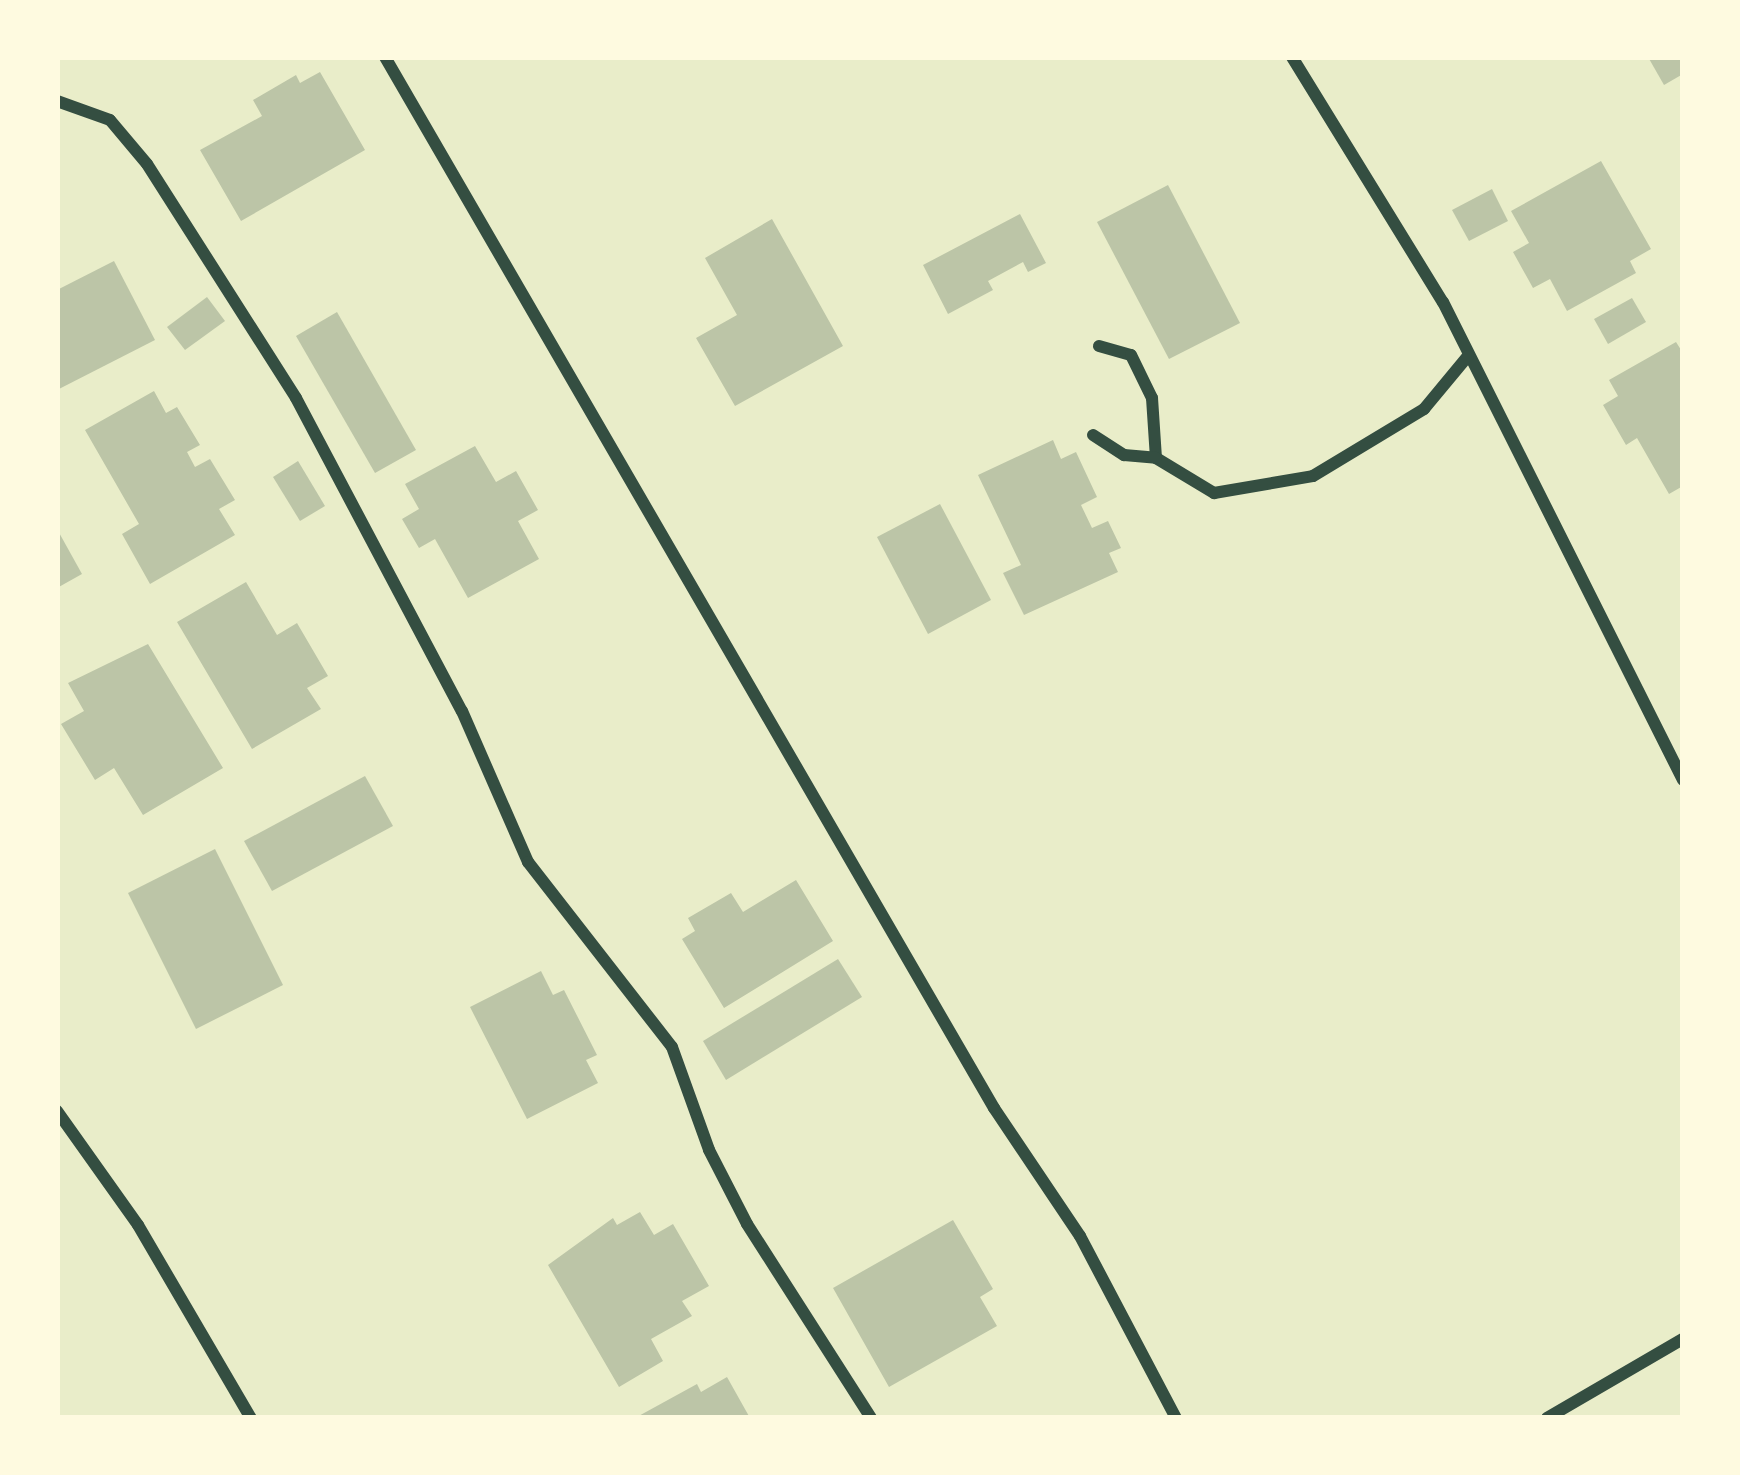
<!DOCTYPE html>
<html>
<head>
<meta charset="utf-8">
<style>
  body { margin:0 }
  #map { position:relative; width:1740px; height:1475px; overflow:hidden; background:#e9edc9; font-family:"Noto Sans",sans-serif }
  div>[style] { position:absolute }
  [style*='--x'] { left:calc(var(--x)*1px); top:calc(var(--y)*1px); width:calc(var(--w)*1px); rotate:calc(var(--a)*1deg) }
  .building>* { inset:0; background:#bcc5a7 }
  .minor>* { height:12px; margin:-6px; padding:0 6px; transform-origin:6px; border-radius:6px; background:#344e41 }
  span { translate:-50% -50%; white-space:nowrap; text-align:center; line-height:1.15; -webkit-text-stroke:12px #fefae0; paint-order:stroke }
  .frame { position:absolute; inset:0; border:60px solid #fefae0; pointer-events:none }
</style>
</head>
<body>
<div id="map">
  <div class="building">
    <div style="clip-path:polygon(1648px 57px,1683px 57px,1683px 74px,1664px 85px)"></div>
    <div style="clip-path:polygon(320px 72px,365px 150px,241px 221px,200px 150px,262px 116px,253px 100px,296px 75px,300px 83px)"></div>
    <div style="clip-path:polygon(1601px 161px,1651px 249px,1630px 261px,1636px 273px,1567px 311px,1550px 279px,1533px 288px,1513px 252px,1529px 243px,1511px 211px)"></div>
    <div style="clip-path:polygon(1168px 185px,1240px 323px,1169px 359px,1097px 222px)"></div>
    <div style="clip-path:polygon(1492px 189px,1508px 221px,1469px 241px,1452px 210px)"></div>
    <div style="clip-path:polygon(1020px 214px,1046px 263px,1028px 272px,1023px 262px,988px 281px,993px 290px,948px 314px,923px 265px)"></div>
    <div style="clip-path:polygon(772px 219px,843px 346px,735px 406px,696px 338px,737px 315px,705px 258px)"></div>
    <div style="clip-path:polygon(114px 261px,155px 340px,57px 390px,57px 290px)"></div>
    <div style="clip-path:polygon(207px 297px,225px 321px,185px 350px,167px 327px)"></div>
    <div style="clip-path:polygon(1632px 298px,1646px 322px,1608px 344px,1594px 319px)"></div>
    <div style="clip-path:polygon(337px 312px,416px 450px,375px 473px,296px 336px)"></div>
    <div style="clip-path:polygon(1676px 342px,1683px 353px,1683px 486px,1669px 494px,1637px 438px,1626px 445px,1603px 405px,1618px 396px,1609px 380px)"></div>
    <div style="clip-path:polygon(154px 391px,166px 413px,177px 407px,200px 445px,187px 452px,195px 467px,210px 459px,235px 500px,219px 509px,235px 535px,150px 584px,122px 534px,139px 524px,85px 430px)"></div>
    <div style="clip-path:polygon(1053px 440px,1061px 459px,1076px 452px,1097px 497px,1081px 505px,1092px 528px,1108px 521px,1121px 548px,1109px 553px,1118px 572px,1024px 615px,1003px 573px,1021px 565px,978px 475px)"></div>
    <div style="clip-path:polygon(475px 446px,496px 482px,516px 471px,538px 510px,518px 521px,539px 559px,468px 598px,435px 539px,419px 548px,402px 519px,419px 509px,405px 484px)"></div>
    <div style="clip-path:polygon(298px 461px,325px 506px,300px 521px,273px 477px)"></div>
    <div style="clip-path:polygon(940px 504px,991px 600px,928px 634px,877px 537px)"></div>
    <div style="clip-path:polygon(57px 529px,82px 574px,57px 588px)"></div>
    <div style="clip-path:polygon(246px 582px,277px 635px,297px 623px,328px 676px,307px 688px,321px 709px,252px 749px,177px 622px)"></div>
    <div style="clip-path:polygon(148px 644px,223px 768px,143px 815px,114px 768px,95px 780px,61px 724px,84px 711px,68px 683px)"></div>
    <div style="clip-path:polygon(365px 776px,393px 826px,272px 891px,244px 841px)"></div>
    <div style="clip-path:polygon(215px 849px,283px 985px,196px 1029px,128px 893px)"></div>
    <div style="clip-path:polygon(796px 880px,833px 941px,724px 1008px,682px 939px,695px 931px,688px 918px,731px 893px,743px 912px)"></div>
    <div style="clip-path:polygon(838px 959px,862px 997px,726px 1080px,703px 1041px)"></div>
    <div style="clip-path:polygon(541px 971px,553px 995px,564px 990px,597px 1055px,586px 1060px,598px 1083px,527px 1119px,470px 1007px)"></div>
    <div style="clip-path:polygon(640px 1212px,654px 1235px,673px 1224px,709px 1286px,682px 1301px,692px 1316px,651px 1339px,663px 1361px,619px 1387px,548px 1265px,613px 1218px,617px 1225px)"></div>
    <div style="clip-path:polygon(953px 1220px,993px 1289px,980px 1297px,997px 1326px,889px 1387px,833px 1288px)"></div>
    <div style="clip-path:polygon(727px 1377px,750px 1418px,635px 1418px,697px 1384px,701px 1392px)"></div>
  </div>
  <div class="minor">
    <div style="--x:385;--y:57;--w:1215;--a:59.91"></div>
    <div style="--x:994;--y:1108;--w:154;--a:56.1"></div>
    <div style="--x:1080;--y:1236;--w:206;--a:62.2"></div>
    <div style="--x:1292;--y:57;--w:288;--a:58.4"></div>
    <div style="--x:1443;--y:302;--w:535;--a:63.34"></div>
    <div style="--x:57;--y:101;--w:56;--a:19.7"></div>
    <div style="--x:110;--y:120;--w:57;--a:49.9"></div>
    <div style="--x:147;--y:164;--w:277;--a:57.5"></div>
    <div style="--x:296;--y:398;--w:354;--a:62.1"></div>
    <div style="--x:462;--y:711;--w:165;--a:66.4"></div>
    <div style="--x:528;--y:862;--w:234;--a:52.1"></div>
    <div style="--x:672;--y:1047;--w:109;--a:70.2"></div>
    <div style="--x:709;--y:1150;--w:83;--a:62.8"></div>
    <div style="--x:747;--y:1224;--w:230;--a:57.4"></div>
    <div style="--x:1099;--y:346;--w:33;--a:16"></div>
    <div style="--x:1131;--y:355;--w:48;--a:64"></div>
    <div style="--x:1152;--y:398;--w:60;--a:86.2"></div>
    <div style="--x:1156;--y:458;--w:68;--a:31.1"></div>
    <div style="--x:1214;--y:493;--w:100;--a:-9.7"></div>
    <div style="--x:1313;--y:476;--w:130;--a:-31.1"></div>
    <div style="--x:1424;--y:409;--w:69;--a:-50.3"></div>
    <div style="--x:1093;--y:435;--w:37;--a:33"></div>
    <div style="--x:1124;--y:455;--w:32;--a:5"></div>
    <div style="--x:57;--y:1111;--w:140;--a:54.6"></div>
    <div style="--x:138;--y:1225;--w:224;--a:59.7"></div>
    <div style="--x:1547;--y:1418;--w:157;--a:-30.2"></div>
  </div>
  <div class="frame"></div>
</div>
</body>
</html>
